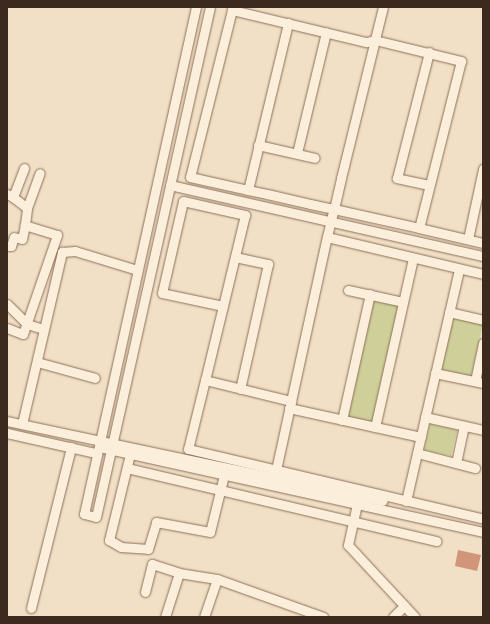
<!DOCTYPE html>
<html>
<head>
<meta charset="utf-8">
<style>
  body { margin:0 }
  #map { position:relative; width:490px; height:624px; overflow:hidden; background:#f1e0c6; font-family:"PT Serif",serif }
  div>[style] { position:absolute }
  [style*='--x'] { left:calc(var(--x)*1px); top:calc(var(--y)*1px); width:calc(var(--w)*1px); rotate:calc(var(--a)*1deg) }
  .green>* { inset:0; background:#cfd099 }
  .building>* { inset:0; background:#d1957a }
  .roads { filter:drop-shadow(0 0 1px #8d705a) drop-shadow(0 0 1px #8d705a) }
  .minor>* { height:9px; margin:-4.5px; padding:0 4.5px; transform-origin:4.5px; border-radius:4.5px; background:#fbeeda }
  span { translate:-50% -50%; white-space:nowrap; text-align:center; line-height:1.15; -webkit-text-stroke:3px #f8ebd6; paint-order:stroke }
  .frame { position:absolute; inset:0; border:8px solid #3d2a1f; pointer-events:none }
</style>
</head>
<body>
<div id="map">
  <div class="green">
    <div style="clip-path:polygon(373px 299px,399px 304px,373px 423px,346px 417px)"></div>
    <div style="clip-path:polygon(453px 318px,483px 324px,471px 377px,441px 370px)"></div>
    <div style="clip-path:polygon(430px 424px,457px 430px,451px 456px,424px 450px)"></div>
  </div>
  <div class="building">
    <div style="clip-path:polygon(458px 550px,481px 555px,477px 571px,455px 566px)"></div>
  </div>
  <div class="roads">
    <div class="minor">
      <div style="--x:196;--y:7;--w:519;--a:102.46"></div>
      <div style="--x:84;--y:514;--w:12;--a:14"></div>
      <div style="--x:96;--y:517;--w:523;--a:-77.4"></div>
      <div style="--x:383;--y:7;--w:34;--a:104"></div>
      <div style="--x:375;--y:40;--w:89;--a:13.7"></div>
      <div style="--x:461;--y:61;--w:172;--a:104.1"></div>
      <div style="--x:258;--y:145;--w:58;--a:12.8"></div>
      <div style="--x:297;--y:153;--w:124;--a:-76.5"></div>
      <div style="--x:170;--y:185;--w:321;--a:12.8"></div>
      <div style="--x:429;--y:185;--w:33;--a:-168"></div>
      <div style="--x:397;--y:178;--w:130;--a:-75.7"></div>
      <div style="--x:248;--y:190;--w:172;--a:-76.5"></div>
      <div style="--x:7;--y:194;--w:7;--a:27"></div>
      <div style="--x:13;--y:197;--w:31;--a:-69"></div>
      <div style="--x:27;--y:208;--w:37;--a:-70"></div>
      <div style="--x:327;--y:237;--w:160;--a:13.3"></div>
      <div style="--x:468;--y:239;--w:72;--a:-77.9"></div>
      <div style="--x:7;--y:246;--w:4;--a:0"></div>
      <div style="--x:11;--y:246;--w:9;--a:-72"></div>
      <div style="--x:14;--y:237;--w:8;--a:14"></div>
      <div style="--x:22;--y:239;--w:14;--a:-78"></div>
      <div style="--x:235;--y:257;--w:34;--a:12"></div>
      <div style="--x:268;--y:264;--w:128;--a:102.6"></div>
      <div style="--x:348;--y:290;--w:56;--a:12.3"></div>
      <div style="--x:7;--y:304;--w:28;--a:45"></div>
      <div style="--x:27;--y:324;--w:17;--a:17"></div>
      <div style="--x:223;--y:306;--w:62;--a:-168"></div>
      <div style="--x:162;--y:293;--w:94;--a:-77.1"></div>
      <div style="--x:183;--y:201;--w:64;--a:12.7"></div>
      <div style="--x:245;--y:215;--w:170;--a:103.6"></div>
      <div style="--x:205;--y:380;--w:71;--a:103.8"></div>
      <div style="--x:188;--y:449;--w:303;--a:13.3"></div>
      <div style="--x:449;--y:312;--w:35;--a:13"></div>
      <div style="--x:7;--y:328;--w:17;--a:21"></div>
      <div style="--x:23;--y:334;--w:105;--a:-71"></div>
      <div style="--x:57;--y:235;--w:34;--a:-163"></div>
      <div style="--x:25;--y:225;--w:17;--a:-83"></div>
      <div style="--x:27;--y:208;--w:18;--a:-142"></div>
      <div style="--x:37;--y:362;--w:60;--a:15.4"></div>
      <div style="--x:435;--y:373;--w:49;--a:11.8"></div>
      <div style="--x:205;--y:380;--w:89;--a:13.7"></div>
      <div style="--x:475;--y:381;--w:39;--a:-78"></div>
      <div style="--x:289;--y:408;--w:135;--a:12.4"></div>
      <div style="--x:425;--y:417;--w:59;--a:12.6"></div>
      <div style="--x:342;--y:420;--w:129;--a:-77.5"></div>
      <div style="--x:7;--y:421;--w:384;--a:12"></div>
      <div style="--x:22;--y:424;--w:177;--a:-76.9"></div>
      <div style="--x:62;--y:252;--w:13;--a:-4"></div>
      <div style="--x:75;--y:251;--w:65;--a:17"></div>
      <div style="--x:375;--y:427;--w:173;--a:-77.3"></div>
      <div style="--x:7;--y:433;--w:90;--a:12.8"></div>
      <div style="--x:104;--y:448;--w:388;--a:12.5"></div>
      <div style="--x:417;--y:453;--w:60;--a:14.5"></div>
      <div style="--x:130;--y:454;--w:89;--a:103.7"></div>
      <div style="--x:109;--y:540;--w:14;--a:30"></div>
      <div style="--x:121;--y:547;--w:27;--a:4"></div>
      <div style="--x:148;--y:549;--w:28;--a:-73"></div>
      <div style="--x:156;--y:522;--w:55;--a:10.5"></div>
      <div style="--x:210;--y:532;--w:59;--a:-76.2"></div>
      <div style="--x:456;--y:463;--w:38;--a:-78"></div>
      <div style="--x:127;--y:468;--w:318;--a:13.3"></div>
      <div style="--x:276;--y:470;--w:239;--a:-77.7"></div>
      <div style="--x:327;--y:237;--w:22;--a:-77"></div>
      <div style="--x:332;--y:216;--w:7;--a:-74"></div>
      <div style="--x:334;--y:209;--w:32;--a:-77"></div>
      <div style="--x:341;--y:178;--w:12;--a:-76"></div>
      <div style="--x:344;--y:166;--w:130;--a:-76.2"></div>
      <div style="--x:375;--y:40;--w:9;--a:167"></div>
      <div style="--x:366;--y:42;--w:138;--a:-166.6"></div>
      <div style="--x:232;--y:10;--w:172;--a:104.1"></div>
      <div style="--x:190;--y:177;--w:59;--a:12.6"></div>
      <div style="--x:248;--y:190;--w:19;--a:12"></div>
      <div style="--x:267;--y:194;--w:44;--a:13.1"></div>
      <div style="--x:310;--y:204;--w:25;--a:12"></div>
      <div style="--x:334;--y:209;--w:87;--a:12.6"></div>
      <div style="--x:419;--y:228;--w:66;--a:13.2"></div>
      <div style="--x:406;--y:501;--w:238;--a:-77.1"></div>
      <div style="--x:357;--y:504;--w:42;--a:102.4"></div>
      <div style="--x:348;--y:545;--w:98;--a:47.1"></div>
      <div style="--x:145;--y:592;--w:29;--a:-76"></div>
      <div style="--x:152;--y:564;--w:28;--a:18"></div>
      <div style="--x:31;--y:608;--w:166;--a:-76"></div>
      <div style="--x:165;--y:617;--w:46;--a:-72.3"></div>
      <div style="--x:179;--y:573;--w:38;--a:9"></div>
      <div style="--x:204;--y:617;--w:40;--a:-71.1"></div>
      <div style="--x:217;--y:579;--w:113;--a:19.7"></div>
      <div style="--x:393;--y:617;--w:16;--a:-45"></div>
    </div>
  </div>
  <div class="frame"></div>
</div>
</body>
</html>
